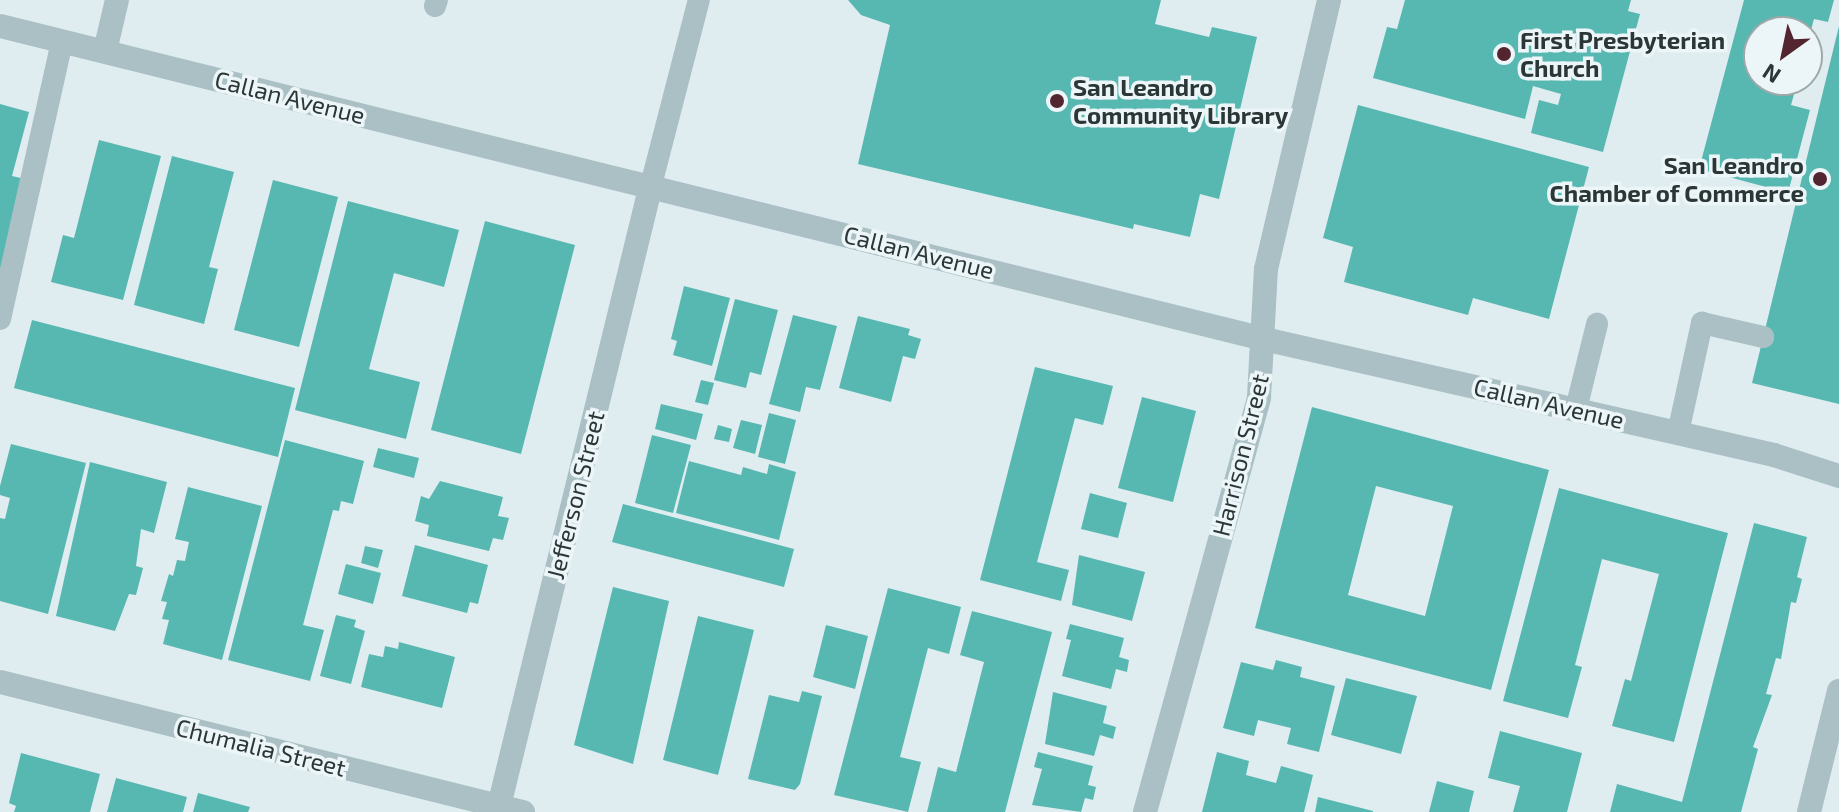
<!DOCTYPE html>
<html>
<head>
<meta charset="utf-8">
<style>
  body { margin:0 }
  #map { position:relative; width:1839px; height:812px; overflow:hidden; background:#e0edf0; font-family:"Exo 2",sans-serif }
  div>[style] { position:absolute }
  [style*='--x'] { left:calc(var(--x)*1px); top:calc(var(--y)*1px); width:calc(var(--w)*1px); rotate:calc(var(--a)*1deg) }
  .building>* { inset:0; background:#57b7b1 }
  .lane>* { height:22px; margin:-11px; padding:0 11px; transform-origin:11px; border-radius:11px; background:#aac0c4 }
  .street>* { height:24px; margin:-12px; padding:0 12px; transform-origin:12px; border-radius:12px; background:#aac0c4 }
  .dots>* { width:22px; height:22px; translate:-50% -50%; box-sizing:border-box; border:4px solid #ecf5f8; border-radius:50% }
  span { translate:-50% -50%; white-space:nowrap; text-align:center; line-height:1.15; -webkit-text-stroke:7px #ecf5f8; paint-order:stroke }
  .poi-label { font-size:24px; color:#2b3636; font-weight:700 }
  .left { translate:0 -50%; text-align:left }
  .right { translate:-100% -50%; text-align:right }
  .street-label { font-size:24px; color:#2b3636 }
  .north { position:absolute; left:1743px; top:16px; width:80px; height:80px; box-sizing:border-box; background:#ecf5f8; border:2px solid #9fa9aa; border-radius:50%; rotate:213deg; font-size:22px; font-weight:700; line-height:32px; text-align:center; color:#2b3636 }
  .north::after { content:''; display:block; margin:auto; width:28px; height:36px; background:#532530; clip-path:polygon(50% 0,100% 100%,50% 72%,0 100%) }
</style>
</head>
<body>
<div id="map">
  <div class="building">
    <div style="clip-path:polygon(848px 0,1161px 0,1155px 24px,1209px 37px,1212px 27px,1257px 37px,1219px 199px,1200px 194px,1190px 237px,1134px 224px,1133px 229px,858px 164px,890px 25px,861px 15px)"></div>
    <div style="clip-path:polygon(1405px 0,1631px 0,1628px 11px,1640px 14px,1603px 152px,1531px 133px,1539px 100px,1558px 105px,1561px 94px,1533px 86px,1525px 119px,1373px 78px,1387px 27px,1397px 29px)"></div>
    <div style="clip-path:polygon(1744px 0,1834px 0,1828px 22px,1814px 19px,1808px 41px,1807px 32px,1759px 32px,1759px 80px,1798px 80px,1791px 105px,1810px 110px,1788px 193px,1699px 169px)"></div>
    <div style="clip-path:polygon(1839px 26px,1839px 404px,1752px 383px)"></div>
    <div style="clip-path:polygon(0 104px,29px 112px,12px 176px,25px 179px,0 271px)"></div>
    <div style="clip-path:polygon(1358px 105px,1589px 167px,1549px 319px,1473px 298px,1468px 315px,1344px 282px,1353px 247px,1323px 238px)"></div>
    <div style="clip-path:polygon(99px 140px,161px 156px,123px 300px,51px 282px,63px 235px,74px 238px)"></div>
    <div style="clip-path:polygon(172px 156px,234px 172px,209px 267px,218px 269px,204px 324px,134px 305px)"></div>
    <div style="clip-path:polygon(273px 180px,338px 197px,299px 347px,234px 330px)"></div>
    <div style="clip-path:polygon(348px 201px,459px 230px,444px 287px,394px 273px,369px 369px,420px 382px,406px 439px,295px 410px)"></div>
    <div style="clip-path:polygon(485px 221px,575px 245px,521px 454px,431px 430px)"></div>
    <div style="clip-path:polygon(684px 286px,730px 298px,712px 366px,673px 355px,677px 341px,671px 339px)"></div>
    <div style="clip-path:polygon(735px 299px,778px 310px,761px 375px,750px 372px,746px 388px,714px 380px)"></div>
    <div style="clip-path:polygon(793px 315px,837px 326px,820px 390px,806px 387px,800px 412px,769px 404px)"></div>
    <div style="clip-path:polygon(858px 316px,910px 329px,908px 335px,921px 339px,915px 359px,903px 356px,891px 402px,839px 388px)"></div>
    <div style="clip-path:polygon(32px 320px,295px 388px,278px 457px,14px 388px)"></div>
    <div style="clip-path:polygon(1035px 367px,1113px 386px,1103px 425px,1075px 418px,1037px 562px,1069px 570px,1061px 601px,980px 580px)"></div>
    <div style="clip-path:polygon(701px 380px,714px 383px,708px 405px,695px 402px)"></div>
    <div style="clip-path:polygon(1142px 397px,1196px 411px,1173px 502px,1118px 488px)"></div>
    <div style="clip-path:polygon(661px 404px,703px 414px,696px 440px,655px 429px)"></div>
    <div style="clip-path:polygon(evenodd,1312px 407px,1549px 470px,1491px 690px,1255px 628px,1312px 407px,1376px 486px,1453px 506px,1425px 616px,1348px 595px,1376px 486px)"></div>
    <div style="clip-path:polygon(769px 413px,796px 420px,785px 464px,758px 457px)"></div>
    <div style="clip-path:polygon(741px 420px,762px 425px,755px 454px,733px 448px)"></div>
    <div style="clip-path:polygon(718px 425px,732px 429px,729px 442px,714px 439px)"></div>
    <div style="clip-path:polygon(652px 435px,691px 445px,673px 513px,635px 503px)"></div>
    <div style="clip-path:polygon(285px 440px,364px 461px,353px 504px,341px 501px,339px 511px,333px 510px,303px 625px,324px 630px,310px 681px,228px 660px)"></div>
    <div style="clip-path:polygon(11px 444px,86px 463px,48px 614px,0 601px,0 518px,5px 519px,10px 498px,0 495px,0 486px)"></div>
    <div style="clip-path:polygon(378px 448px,419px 458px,414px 478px,373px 467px)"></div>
    <div style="clip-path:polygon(689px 461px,741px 475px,743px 467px,767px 474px,769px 464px,796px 472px,779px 540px,676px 513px)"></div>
    <div style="clip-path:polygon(90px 462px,167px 482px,154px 533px,141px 529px,136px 566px,143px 568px,136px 595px,129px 594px,115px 631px,56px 616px)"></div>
    <div style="clip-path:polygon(440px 481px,503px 497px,498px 516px,509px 518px,503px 540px,493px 538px,489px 551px,427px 536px,429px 525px,415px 521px,421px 496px,429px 499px)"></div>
    <div style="clip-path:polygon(188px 487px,262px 506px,222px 660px,163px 644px,169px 620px,162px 619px,167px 602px,161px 601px,169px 574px,173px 576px,177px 560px,185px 561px,189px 542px,175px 539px)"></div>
    <div style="clip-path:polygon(1559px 488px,1728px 533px,1674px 742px,1612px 726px,1625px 679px,1631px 681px,1659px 574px,1602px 559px,1575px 665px,1582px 667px,1568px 718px,1503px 701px)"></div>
    <div style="clip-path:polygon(1090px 493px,1127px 503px,1118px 538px,1081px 529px)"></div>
    <div style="clip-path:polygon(623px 504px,794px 549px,784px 587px,612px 542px)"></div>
    <div style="clip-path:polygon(1754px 523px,1807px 537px,1797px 577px,1802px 579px,1796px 603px,1791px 602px,1781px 659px,1776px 658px,1766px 694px,1772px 695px,1753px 747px,1758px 749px,1741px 812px,1610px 812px,1617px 784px,1682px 802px)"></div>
    <div style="clip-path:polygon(415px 545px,488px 565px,478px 604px,470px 602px,467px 613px,402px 596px)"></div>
    <div style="clip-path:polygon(365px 546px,383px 550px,378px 568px,361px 563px)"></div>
    <div style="clip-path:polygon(1079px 555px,1145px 572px,1132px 621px,1072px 605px)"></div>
    <div style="clip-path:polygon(346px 564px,381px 573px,373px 604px,338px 594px)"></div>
    <div style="clip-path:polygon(613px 587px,669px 601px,633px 764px,574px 745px)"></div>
    <div style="clip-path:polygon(888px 588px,961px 607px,949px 654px,928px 648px,900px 757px,921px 762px,908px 812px,834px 795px)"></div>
    <div style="clip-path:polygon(972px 611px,1052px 632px,1005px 812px,927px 812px,938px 767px,956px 772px,984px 662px,960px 655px)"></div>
    <div style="clip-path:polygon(336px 615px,356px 620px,354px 627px,365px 631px,351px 684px,320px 676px)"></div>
    <div style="clip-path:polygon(698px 616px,754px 630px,718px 775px,663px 760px)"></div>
    <div style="clip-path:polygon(1070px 624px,1124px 638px,1119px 657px,1129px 660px,1127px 672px,1116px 669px,1111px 689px,1062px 676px,1071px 640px,1066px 639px)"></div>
    <div style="clip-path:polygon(826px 625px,868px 636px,855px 689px,813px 677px)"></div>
    <div style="clip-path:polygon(399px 642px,455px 657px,442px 708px,361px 687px,369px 654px,383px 657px,385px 646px,398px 649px)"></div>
    <div style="clip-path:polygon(1276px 660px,1302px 667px,1300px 677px,1335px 686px,1319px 752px,1287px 744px,1291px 728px,1258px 720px,1254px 736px,1223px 728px,1241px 662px,1273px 670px)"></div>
    <div style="clip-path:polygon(1346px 678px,1417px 696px,1401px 754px,1331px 735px)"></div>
    <div style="clip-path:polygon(802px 691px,822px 696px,800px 784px,795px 790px,748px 779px,769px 695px,799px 702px)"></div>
    <div style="clip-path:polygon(1053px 692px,1107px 706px,1103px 723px,1116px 727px,1113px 739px,1100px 735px,1094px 756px,1045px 744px)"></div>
    <div style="clip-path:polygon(1500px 731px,1582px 753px,1567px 812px,1513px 812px,1520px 786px,1488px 778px)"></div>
    <div style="clip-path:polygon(1038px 752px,1093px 766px,1088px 785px,1096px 787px,1093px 800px,1085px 798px,1081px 812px,1032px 805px,1042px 769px,1034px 767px)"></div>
    <div style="clip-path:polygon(1217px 752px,1249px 761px,1246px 775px,1276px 783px,1281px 766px,1313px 775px,1304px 812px,1202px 812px)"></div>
    <div style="clip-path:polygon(21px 753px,100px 774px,90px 812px,14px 812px,16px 806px,9px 803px)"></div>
    <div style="clip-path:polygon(116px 778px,187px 797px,183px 812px,107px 812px)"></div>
    <div style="clip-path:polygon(1437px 781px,1474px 791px,1469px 812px,1429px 812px)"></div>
    <div style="clip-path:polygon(198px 793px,250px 807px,248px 812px,193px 812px)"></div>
    <div style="clip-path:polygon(1318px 797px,1373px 811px,1373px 812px,1315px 812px)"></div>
  </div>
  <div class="lane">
    <div style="--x:435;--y:6;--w:6;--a:-72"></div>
    <div style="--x:651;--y:185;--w:191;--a:-75.5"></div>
    <div style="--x:0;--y:319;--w:285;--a:-77.4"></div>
    <div style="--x:1576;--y:409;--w:88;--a:-76.1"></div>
    <div style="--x:1678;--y:433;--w:113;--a:-77.7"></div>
    <div style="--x:1702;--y:323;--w:63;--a:12.9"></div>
  </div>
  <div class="street">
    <div style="--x:0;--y:26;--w:1302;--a:13.91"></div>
    <div style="--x:1264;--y:339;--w:523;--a:12.81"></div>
    <div style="--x:1774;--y:455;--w:68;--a:17.9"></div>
    <div style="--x:105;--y:51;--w:52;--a:-76.8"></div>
    <div style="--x:0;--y:682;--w:539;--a:13.96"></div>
    <div style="--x:499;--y:806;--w:639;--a:-76.25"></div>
    <div style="--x:1145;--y:812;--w:430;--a:-74.6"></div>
    <div style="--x:1259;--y:397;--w:128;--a:-86.9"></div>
    <div style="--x:1266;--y:269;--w:276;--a:-76.8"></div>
    <div style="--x:1809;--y:812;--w:125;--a:-76.1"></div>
  </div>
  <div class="dots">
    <div style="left:1504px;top:54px;background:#532530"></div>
    <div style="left:1057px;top:101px;background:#532530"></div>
    <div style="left:1820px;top:179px;background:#532530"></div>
  </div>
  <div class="poi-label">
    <span class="left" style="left:1520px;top:54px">First Presbyterian<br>Church</span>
    <span class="left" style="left:1073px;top:101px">San Leandro<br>Community Library</span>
    <span class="right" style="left:1804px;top:179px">San Leandro<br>Chamber of Commerce</span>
  </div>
  <div class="street-label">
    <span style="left:290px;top:97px;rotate:14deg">Callan Avenue</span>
    <span style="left:919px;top:252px;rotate:14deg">Callan Avenue</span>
    <span style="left:1549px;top:403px;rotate:13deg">Callan Avenue</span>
    <span style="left:1240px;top:455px;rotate:-76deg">Harrison Street</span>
    <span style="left:575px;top:495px;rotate:-76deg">Jefferson Street</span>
    <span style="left:261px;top:747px;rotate:14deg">Chumalia Street</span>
  </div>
  <div class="north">N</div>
</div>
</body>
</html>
